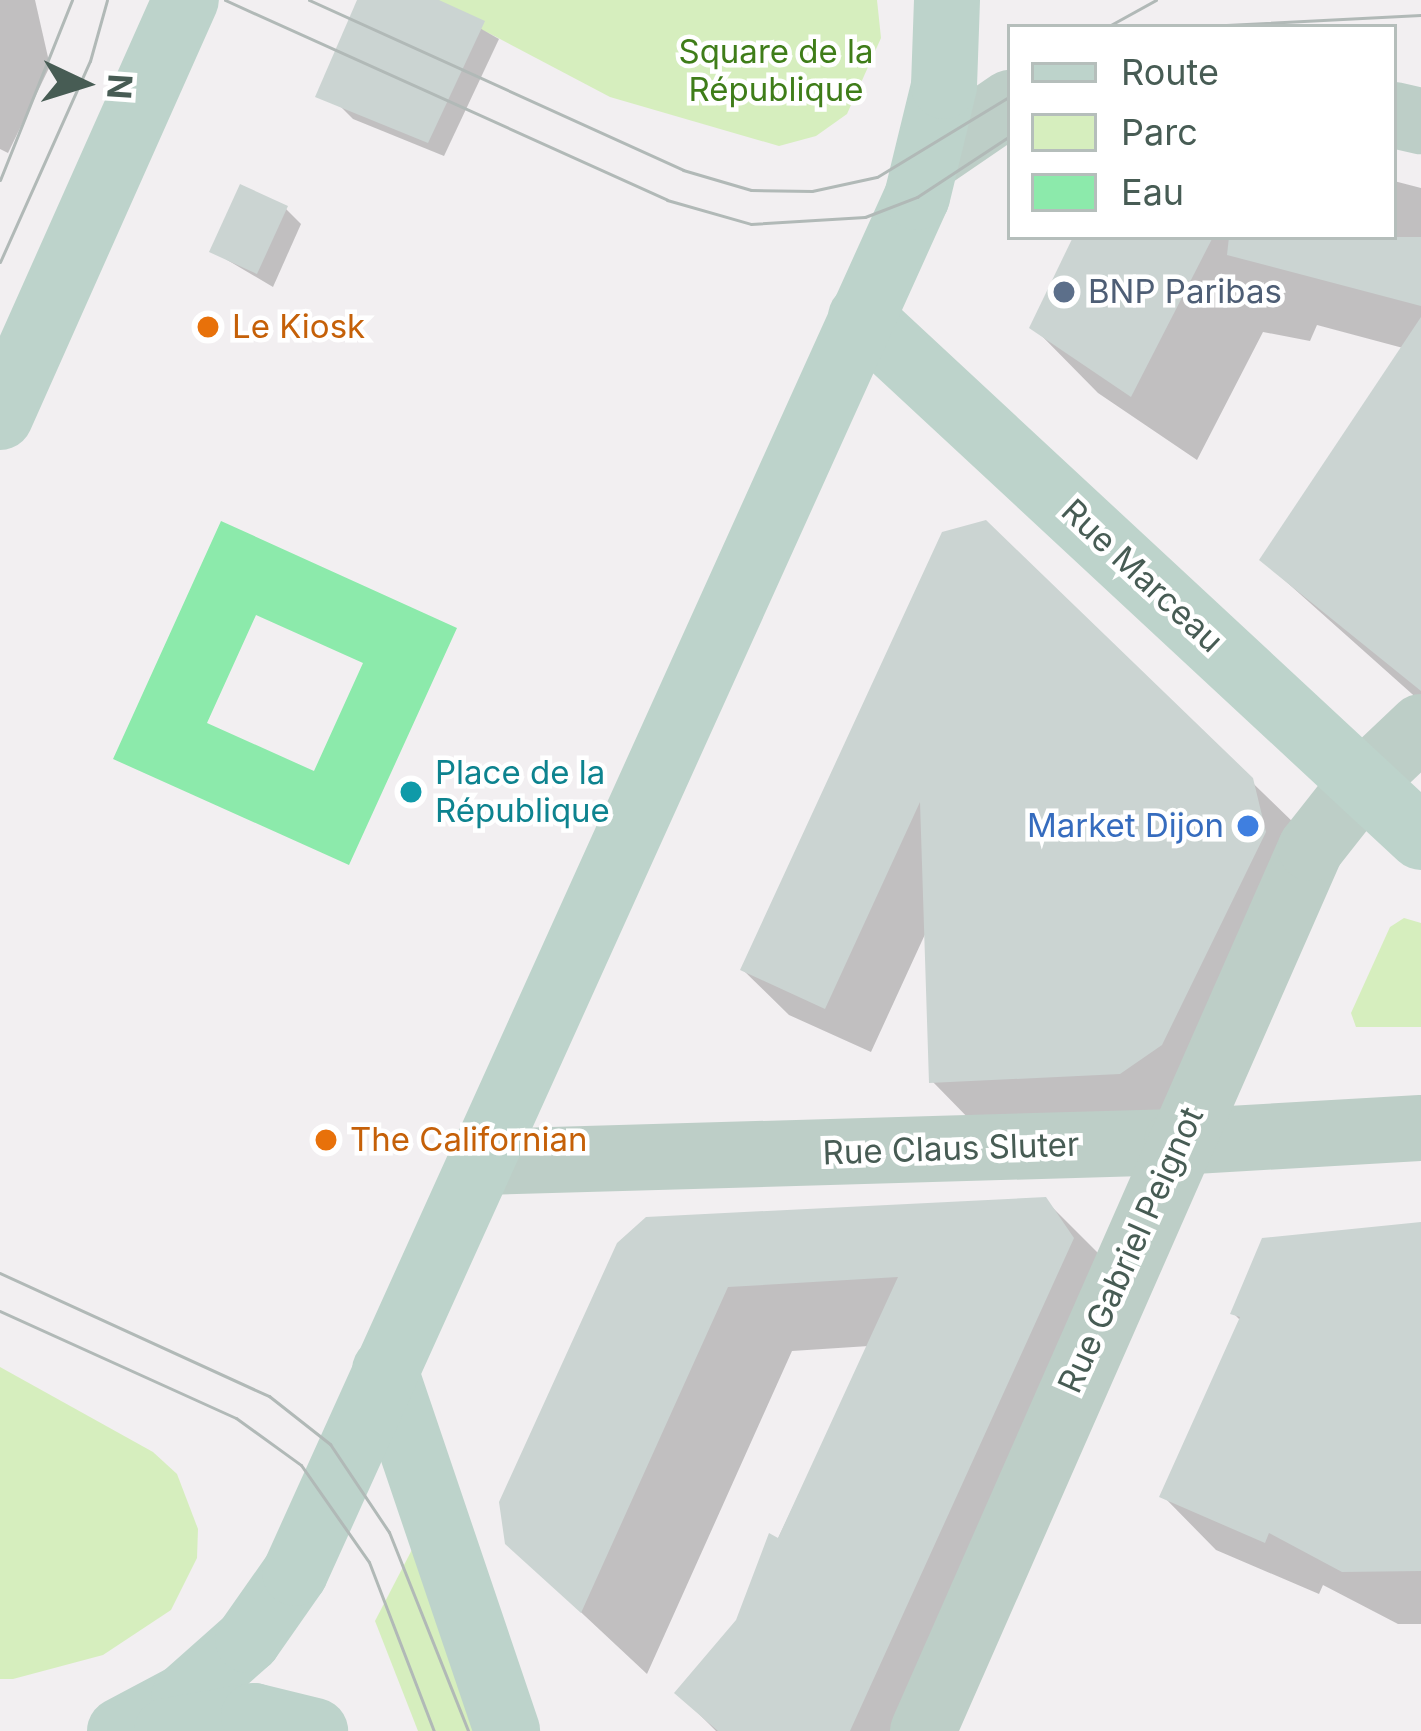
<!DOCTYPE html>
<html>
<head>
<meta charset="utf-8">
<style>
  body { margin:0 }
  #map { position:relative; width:1421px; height:1731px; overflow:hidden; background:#f2eff1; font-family:Inter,sans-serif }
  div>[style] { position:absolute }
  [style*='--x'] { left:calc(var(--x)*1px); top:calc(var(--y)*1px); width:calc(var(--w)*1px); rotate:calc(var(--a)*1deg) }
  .green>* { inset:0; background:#d6eebe }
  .water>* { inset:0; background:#8ceaab }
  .shadow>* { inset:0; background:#0003 }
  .building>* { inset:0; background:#cbd4d2 }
  .street>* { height:66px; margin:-33px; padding:0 33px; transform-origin:33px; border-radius:33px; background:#bdcec7 }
  .secondary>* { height:66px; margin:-33px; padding:0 33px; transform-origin:33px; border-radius:33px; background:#bdd3cb }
  .tram>* { height:3px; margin:-1.5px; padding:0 1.5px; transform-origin:1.5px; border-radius:1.5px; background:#b1b9b7 }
  .dots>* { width:33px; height:33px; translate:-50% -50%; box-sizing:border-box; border:6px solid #fff; border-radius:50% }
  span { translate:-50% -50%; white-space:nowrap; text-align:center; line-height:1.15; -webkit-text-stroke:9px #fff; paint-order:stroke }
  .park-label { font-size:33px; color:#3f7d19 }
  .service-label { font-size:33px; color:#4e5e75 }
  .left { translate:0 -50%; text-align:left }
  .food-label { font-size:33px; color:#c56008 }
  .street-label { font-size:33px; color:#475c54 }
  .culture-label { font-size:33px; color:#0d838f }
  .shop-label { font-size:33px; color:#366cbe }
  .right { translate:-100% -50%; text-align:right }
  .legend { position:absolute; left:1007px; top:24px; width:390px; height:216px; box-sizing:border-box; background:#fff; border:3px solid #b5bebb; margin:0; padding:15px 21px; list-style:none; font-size:36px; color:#475c54 }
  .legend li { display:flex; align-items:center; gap:24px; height:60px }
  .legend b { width:60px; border:3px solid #b5bebb }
  .north { position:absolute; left:24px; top:24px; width:120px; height:120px; -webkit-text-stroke:9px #fff; paint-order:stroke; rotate:94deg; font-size:33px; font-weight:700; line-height:48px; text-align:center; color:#475c54 }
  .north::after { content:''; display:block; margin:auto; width:42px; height:54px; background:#475c54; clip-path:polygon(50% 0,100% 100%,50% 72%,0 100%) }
</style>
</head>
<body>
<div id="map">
  <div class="green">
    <div style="clip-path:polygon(426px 0,877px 0,881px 38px,847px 114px,816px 136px,779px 146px,610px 97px)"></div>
    <div style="clip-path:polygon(1404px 918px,1421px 923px,1421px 1027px,1356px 1027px,1351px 1013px,1390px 927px)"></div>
    <div style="clip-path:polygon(0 1367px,153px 1452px,177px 1474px,198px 1529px,197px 1558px,171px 1610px,103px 1655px,13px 1679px,0 1679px)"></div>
    <div style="clip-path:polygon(418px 1538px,485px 1731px,418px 1731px,375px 1621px)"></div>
  </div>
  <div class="water">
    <div style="clip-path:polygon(evenodd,221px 521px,457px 628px,349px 865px,113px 759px,221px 521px,256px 615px,363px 663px,314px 771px,207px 723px,256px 615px)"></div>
  </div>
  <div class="shadow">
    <div style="clip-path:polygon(0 0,35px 0,50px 66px,8px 153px,0 149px)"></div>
    <div style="clip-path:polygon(386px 0,430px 0,499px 39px,444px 156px,353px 119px,338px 104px)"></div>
    <div style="clip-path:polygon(1394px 181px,1421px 188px,1421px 702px,1262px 560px,1403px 348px,1317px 325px,1310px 341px,1263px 332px,1197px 460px,1098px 393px,1033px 327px,1076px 237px,1394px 237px)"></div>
    <div style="clip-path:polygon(286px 209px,301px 224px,273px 287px,212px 251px)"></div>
    <div style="clip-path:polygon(985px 523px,1298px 827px,1166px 1118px,977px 1127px,932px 1081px,927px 930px,871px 1052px,789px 1015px,743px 970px)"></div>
    <div style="clip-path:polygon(1045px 1200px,1111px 1266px,943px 1731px,716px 1731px,678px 1693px,739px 1621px,869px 1346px,792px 1351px,647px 1674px,507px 1543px,620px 1244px)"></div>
    <div style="clip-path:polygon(1421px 1228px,1421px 1624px,1398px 1624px,1323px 1585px,1319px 1594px,1216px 1550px,1163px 1496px,1241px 1321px,1233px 1313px)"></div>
  </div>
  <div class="building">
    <div style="clip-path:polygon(357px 0,439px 0,485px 21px,428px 143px,315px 97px)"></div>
    <div style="clip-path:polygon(240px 184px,288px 206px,257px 274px,209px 252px)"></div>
    <div style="clip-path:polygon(1073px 237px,1213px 237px,1131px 397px,1029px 328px)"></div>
    <div style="clip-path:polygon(1229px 237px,1421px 237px,1421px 306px,1227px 255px)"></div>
    <div style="clip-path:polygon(1421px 317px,1421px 691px,1259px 560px)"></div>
    <div style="clip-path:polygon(986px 520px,1253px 778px,1266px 832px,1162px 1045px,1120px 1074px,929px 1083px,920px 802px,825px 1009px,740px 970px,942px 532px)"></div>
    <div style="clip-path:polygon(1046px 1197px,1074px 1238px,850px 1731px,718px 1731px,674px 1693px,736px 1620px,769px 1533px,778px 1538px,898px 1277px,728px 1287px,581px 1613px,505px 1544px,499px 1502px,617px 1243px,646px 1217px)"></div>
    <div style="clip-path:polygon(1421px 1222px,1421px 1571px,1342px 1572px,1269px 1533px,1265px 1543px,1159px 1497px,1240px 1317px,1230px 1314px,1262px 1238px)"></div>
  </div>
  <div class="street">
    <div style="--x:1394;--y:115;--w:28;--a:13"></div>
    <div style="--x:931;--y:157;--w:96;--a:-34.4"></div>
    <div style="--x:482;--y:1162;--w:695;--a:-1.65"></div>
    <div style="--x:1177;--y:1142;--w:244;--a:-3.3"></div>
    <div style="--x:923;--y:1731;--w:964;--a:-66.28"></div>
    <div style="--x:1311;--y:848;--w:84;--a:-51.8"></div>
    <div style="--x:1363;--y:782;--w:80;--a:-43.5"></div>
  </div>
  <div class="secondary">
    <div style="--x:861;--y:317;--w:764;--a:42.88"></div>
    <div style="--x:0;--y:417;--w:457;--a:-66"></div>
    <div style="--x:385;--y:1370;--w:381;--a:71.3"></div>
    <div style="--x:120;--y:1731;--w:72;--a:-28"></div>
    <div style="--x:184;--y:1697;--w:86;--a:-41.7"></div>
    <div style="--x:248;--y:1640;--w:82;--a:-55"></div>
    <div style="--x:295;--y:1573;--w:1510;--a:-65.68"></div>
    <div style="--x:917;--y:197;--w:114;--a:-76.3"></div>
    <div style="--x:944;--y:86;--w:86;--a:-88"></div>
    <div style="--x:167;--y:1731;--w:88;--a:-9.8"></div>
    <div style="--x:254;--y:1716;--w:63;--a:13.8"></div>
  </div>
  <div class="tram">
    <div style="--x:225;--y:0;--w:485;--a:24.3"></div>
    <div style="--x:667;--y:200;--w:87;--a:15.9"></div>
    <div style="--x:751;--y:224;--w:114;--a:-3.5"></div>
    <div style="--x:865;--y:217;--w:56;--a:-21"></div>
    <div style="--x:917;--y:197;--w:111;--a:-33.3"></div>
    <div style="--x:309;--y:0;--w:411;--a:24.4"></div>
    <div style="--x:683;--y:170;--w:71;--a:16.4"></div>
    <div style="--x:751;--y:190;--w:61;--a:0.9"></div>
    <div style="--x:812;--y:191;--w:66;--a:-12.2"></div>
    <div style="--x:877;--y:177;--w:156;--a:-31.3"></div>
    <div style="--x:1107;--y:27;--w:56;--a:-28.9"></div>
    <div style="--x:1186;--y:27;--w:235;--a:-2.9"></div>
    <div style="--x:0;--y:180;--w:194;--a:-68.2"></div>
    <div style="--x:0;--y:262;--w:220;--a:-65.9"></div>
    <div style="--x:90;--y:61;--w:63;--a:-74.4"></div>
    <div style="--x:0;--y:1273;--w:296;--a:24.6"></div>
    <div style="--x:269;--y:1396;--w:78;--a:38.2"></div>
    <div style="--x:330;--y:1444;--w:106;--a:56.2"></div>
    <div style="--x:389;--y:1532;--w:214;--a:68.3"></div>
    <div style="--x:0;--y:1311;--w:259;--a:24.4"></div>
    <div style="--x:236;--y:1418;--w:80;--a:35.9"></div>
    <div style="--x:301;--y:1465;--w:118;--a:55"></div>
    <div style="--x:369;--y:1562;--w:181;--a:69"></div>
  </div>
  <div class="dots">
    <div style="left:1064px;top:292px;background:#5c6f8a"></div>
    <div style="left:208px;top:327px;background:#e8710a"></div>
    <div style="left:411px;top:792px;background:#0f9aa8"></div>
    <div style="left:1248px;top:826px;background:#3f7fe0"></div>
    <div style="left:326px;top:1140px;background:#e8710a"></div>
  </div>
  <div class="park-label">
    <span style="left:776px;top:71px">Square de la<br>République</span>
  </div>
  <div class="service-label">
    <span class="left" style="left:1088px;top:292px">BNP Paribas</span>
  </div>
  <div class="food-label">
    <span class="left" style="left:232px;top:327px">Le Kiosk</span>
    <span class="left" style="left:350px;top:1140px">The Californian</span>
  </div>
  <div class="street-label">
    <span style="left:1142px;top:576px;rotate:43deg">Rue Marceau</span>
    <span style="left:951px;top:1149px;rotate:-2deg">Rue Claus Sluter</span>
    <span style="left:1131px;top:1250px;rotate:-66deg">Rue Gabriel Peignot</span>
  </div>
  <div class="culture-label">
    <span class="left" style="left:435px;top:792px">Place de la<br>République</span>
  </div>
  <div class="shop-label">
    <span class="right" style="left:1224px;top:826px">Market Dijon</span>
  </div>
  <ul class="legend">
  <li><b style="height:15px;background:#bdd3cb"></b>Route</li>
  <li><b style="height:33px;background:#d6eebe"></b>Parc</li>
  <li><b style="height:33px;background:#8ceaab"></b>Eau</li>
  </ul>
  <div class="north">N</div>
</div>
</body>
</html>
